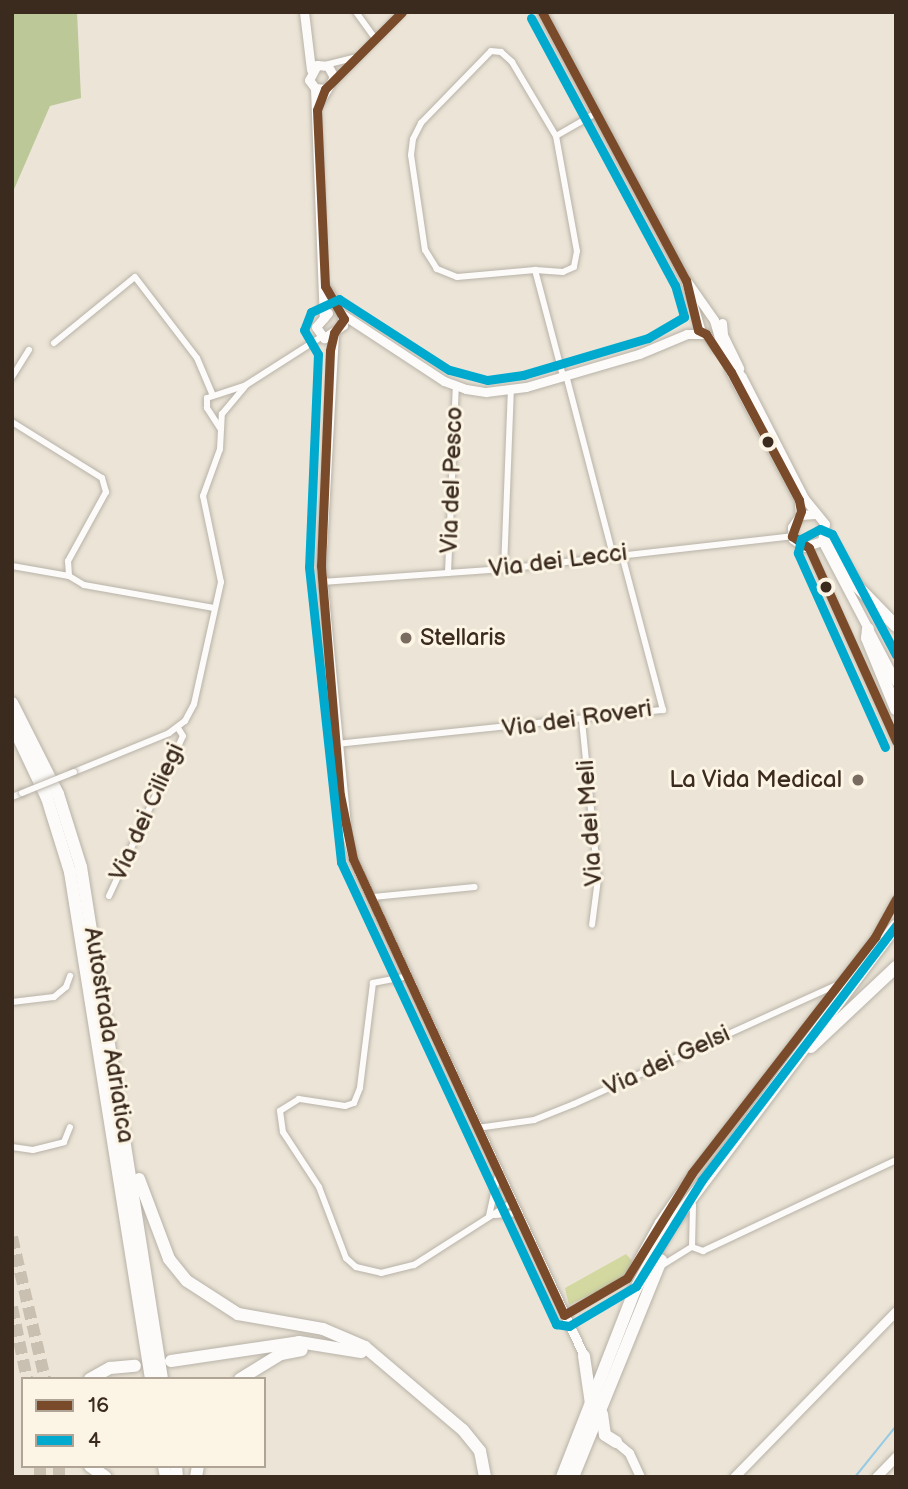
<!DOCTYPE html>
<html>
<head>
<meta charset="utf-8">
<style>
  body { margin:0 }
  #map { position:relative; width:908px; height:1489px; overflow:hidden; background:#ece5d7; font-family:"Balsamiq Sans",sans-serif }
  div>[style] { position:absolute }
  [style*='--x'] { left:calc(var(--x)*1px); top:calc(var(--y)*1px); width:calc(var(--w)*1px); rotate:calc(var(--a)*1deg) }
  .green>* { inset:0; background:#d2d89f }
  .forest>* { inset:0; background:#bcc897 }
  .stream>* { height:2px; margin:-1px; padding:0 1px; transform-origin:1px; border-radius:1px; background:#96cae5 }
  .highway-tunnel>* { height:12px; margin-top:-6px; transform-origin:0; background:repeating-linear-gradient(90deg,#c9c0b2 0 12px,transparent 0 18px) }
  .roads { filter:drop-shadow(0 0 2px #b8b2a8) drop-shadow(0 0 2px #b8b2a8) }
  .street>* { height:6px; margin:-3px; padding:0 3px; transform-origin:3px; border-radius:3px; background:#fcfbf9 }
  .secondary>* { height:9px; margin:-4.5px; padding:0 4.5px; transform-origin:4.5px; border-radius:4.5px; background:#fcfbf9 }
  .highway>* { height:12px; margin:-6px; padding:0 6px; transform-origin:6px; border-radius:6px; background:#fcfbf9 }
  .bridges { filter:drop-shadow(0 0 2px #b8b2a8) drop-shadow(0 0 2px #b8b2a8) }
  .street-bridge>* { height:6px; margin:-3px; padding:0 3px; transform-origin:3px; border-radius:3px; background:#fcfbf9 }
  .bus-1>* { height:9px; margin:-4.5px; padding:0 4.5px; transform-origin:4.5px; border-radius:4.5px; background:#7a4b2a }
  .bus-2>* { height:9px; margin:-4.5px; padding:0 4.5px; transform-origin:4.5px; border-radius:4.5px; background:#00a9ce }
  .dots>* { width:19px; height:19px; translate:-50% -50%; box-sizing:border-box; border:4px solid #fcf5e5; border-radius:50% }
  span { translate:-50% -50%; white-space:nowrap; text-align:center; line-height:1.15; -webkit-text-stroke:6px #fcf5e5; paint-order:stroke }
  .street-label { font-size:24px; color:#3b2a1e }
  .poi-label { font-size:24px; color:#3b2a1e }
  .left { translate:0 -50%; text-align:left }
  .right { translate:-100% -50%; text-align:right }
  .frame { position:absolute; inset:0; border:14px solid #3b2a1e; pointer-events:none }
  .legend { position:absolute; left:21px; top:1377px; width:245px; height:91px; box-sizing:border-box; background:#fcf5e5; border:2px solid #afa495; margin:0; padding:9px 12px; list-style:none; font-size:21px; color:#3b2a1e }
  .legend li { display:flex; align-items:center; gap:14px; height:35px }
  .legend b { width:35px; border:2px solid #afa495 }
</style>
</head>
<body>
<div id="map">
  <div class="green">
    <div style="clip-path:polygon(626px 1254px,633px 1262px,623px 1279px,569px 1305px,565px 1288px)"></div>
  </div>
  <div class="forest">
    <div style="clip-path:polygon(12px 12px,77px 12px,81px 98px,50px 106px,12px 194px)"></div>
  </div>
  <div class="stream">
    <div style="--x:855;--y:1477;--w:65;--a:-51.2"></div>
  </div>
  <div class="highway-tunnel">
    <div style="--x:12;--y:1237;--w:146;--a:76.9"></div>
    <div style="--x:12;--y:1307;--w:74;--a:78.2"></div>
    <div style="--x:40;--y:1466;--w:11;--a:90"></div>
    <div style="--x:59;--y:1466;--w:11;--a:90"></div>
  </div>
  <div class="roads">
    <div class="street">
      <div style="--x:356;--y:12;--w:32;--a:54"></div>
      <div style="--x:491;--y:51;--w:10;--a:6"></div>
      <div style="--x:501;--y:52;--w:15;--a:42"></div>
      <div style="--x:512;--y:62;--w:86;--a:59.3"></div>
      <div style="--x:556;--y:136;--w:117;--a:79.7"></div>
      <div style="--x:577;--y:251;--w:16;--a:101"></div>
      <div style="--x:574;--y:267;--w:12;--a:156"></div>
      <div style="--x:563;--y:272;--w:28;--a:-176"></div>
      <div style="--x:535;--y:270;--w:78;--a:174.9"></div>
      <div style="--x:457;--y:277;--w:22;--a:-158"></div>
      <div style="--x:437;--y:269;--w:22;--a:-122"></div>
      <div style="--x:425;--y:250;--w:96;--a:-98.4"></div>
      <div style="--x:411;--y:155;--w:16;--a:-83"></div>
      <div style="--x:413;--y:139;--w:18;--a:-63"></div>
      <div style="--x:421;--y:123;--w:100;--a:-45.8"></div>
      <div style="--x:325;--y:65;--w:30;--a:-14"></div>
      <div style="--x:335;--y:81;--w:96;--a:-45.8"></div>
      <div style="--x:556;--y:136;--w:46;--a:-29.9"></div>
      <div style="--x:535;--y:270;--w:110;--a:75.2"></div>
      <div style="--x:54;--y:343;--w:104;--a:-39.2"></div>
      <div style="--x:135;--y:277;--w:102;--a:52.6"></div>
      <div style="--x:197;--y:358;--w:38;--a:67"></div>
      <div style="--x:566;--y:375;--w:187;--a:75.4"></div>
      <div style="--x:12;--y:377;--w:32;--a:-58"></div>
      <div style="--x:12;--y:422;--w:106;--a:31.9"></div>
      <div style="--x:102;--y:478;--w:15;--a:74"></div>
      <div style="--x:106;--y:492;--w:79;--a:118.8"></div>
      <div style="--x:68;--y:561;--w:15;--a:86"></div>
      <div style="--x:69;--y:576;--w:17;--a:31"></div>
      <div style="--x:84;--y:585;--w:132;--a:10"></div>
      <div style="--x:220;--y:428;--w:24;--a:-123"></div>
      <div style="--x:207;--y:408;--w:10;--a:-90"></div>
      <div style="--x:207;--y:398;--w:39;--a:-18"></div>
      <div style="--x:809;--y:548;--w:213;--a:65.8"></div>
      <div style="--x:12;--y:566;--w:58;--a:10"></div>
      <div style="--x:504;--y:569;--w:179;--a:-87.8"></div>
      <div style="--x:448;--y:573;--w:187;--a:-87.6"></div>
      <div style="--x:322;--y:582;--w:182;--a:-4.1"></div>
      <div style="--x:504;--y:569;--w:290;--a:-6.5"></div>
      <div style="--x:582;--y:721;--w:159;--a:84.2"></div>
      <div style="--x:598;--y:879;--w:46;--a:97.4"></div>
      <div style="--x:337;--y:744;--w:328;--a:-6"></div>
      <div style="--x:663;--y:710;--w:160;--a:-104.8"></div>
      <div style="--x:74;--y:772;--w:103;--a:-22.3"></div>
      <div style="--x:169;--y:733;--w:20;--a:-37"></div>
      <div style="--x:185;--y:721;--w:19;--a:-62"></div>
      <div style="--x:194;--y:704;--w:125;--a:-77.5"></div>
      <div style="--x:221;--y:582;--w:88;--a:-101.8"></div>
      <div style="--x:203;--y:496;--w:50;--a:-70.1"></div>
      <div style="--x:220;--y:449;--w:35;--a:-87"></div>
      <div style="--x:222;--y:414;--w:38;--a:-50"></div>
      <div style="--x:246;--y:385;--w:89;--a:-32.6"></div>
      <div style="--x:12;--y:797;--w:11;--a:-22"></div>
      <div style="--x:109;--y:896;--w:176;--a:-65.2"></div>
      <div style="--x:183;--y:736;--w:9;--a:-122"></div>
      <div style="--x:373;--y:897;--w:102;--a:-5.6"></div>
      <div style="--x:409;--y:976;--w:37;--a:169"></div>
      <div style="--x:373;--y:983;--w:106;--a:97.1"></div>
      <div style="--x:360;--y:1088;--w:16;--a:112"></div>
      <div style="--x:354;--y:1103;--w:9;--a:162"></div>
      <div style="--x:345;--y:1106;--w:47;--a:-171.3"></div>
      <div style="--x:299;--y:1099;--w:22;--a:148"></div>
      <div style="--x:280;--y:1111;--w:21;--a:82"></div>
      <div style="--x:283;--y:1132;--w:66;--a:56.8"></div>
      <div style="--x:319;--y:1187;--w:76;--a:69.2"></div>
      <div style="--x:346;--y:1258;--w:13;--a:42"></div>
      <div style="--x:356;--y:1267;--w:26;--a:13"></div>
      <div style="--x:381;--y:1273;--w:34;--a:-14"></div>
      <div style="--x:414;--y:1265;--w:115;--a:-32.6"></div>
      <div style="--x:12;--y:1002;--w:42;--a:-6.8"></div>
      <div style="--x:54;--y:997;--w:16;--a:-40"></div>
      <div style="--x:66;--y:987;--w:12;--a:-70"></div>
      <div style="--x:477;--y:1128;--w:58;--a:-8"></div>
      <div style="--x:534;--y:1120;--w:43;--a:-21.8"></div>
      <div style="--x:574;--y:1104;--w:286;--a:-24.4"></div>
      <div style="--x:12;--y:1147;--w:21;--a:8"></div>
      <div style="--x:33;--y:1150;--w:32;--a:-14"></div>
      <div style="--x:64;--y:1142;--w:16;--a:-68"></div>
      <div style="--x:495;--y:1215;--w:21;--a:-5"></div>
      <div style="--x:489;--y:1216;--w:42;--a:-77.6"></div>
      <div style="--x:692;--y:1247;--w:12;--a:20"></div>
      <div style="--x:703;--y:1251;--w:213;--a:-25.2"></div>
      <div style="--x:692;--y:1247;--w:42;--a:-88.6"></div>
      <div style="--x:661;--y:1266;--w:36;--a:-32"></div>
      <div style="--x:564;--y:1315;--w:73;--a:-30.4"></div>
      <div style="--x:627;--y:1278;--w:64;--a:-61"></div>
      <div style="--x:658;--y:1222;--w:60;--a:-55.2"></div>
      <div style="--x:692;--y:1173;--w:299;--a:-52.2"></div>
      <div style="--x:875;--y:937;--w:43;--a:-61.1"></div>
    </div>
    <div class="secondary">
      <div style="--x:304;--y:12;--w:58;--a:83.1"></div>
      <div style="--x:542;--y:12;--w:304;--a:61.8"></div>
      <div style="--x:686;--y:280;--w:49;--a:55"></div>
      <div style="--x:714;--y:320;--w:32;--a:74"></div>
      <div style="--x:723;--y:351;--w:32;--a:54"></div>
      <div style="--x:742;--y:377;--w:136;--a:62.9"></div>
      <div style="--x:804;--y:498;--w:33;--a:51"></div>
      <div style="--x:825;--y:524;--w:17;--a:100"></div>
      <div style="--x:822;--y:541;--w:19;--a:162"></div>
      <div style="--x:804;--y:547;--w:14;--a:-144"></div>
      <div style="--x:793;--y:539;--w:12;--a:-95"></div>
      <div style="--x:792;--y:527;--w:14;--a:-56"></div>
      <div style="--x:800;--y:515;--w:15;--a:-4"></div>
      <div style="--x:315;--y:88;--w:230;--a:87.8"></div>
      <div style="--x:318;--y:104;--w:31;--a:-59"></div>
      <div style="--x:334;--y:77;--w:13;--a:-119"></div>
      <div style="--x:328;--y:66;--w:11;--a:-175"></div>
      <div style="--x:317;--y:65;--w:17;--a:118"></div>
      <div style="--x:309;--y:80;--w:10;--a:53"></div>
      <div style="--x:315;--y:88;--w:10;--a:6"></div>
      <div style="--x:686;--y:282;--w:52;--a:73.3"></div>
      <div style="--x:325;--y:286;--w:33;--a:59"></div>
      <div style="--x:342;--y:314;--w:122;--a:33.3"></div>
      <div style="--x:444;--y:381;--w:23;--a:20"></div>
      <div style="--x:466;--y:389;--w:20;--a:9"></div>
      <div style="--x:486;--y:392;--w:40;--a:-7.1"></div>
      <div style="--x:526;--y:387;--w:118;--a:-16.3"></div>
      <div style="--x:639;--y:354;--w:52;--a:-22.6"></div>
      <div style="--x:687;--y:334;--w:19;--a:0"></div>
      <div style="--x:706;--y:334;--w:17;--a:54"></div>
      <div style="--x:328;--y:313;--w:18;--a:131"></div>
      <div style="--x:316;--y:327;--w:14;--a:54"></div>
      <div style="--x:324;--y:338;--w:23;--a:-34"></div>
      <div style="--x:343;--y:325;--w:11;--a:-95"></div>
      <div style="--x:722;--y:323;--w:12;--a:85"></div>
      <div style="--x:723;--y:335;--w:37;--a:64"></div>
      <div style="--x:334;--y:333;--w:233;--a:93.2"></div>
      <div style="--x:321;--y:566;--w:270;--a:84.5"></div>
      <div style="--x:347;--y:835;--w:25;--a:76"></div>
      <div style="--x:353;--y:859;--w:548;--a:65.07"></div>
      <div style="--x:729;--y:369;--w:149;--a:61.9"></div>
      <div style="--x:799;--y:500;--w:15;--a:86"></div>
      <div style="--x:822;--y:541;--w:159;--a:62.3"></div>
      <div style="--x:616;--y:1442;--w:17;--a:40"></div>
      <div style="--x:629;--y:1453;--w:26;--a:65"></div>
      <div style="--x:734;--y:1477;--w:232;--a:-45.7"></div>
      <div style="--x:876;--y:1477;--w:29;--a:-46"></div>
    </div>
    <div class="highway">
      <div style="--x:825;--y:534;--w:61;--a:58.4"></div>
      <div style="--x:857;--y:586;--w:56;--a:45.7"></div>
      <div style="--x:868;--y:629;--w:9;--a:96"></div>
      <div style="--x:867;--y:638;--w:77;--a:67.8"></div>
      <div style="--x:12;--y:703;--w:102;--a:63.2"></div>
      <div style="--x:58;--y:794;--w:77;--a:72.5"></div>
      <div style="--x:81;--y:867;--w:518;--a:81.01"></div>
      <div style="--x:12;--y:724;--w:82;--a:64.7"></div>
      <div style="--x:47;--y:798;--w:77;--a:72.7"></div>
      <div style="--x:70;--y:872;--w:513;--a:80.92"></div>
      <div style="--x:811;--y:1047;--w:117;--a:-43.3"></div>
      <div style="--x:139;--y:1179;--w:85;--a:69.4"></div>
      <div style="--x:169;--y:1259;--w:28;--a:51"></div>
      <div style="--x:187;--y:1281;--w:61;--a:32.9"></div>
      <div style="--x:238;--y:1314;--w:86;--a:10"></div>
      <div style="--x:323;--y:1329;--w:46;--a:23.2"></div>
      <div style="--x:365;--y:1347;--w:128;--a:40.3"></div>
      <div style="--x:463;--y:1430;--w:27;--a:51"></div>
      <div style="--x:480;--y:1451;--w:26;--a:79"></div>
      <div style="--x:584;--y:1356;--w:49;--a:81.7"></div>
      <div style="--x:171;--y:1361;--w:129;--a:-8.4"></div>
      <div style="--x:299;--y:1342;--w:63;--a:9.2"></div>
      <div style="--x:90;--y:1379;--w:23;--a:-29"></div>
      <div style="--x:110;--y:1368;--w:25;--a:-5"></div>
      <div style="--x:240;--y:1379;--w:48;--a:-31.4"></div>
      <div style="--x:281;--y:1354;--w:21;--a:-11"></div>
      <div style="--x:602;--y:1414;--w:21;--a:82"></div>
      <div style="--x:605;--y:1435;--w:13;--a:32"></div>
      <div style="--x:90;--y:1466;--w:19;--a:35"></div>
      <div style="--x:164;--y:1466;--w:11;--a:80"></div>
      <div style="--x:176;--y:1466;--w:11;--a:85"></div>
      <div style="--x:196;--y:1477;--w:11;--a:-80"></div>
      <div style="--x:562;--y:1477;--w:201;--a:-68.7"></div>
      <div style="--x:635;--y:1290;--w:71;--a:-61.3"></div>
      <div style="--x:669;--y:1228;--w:378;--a:-53.1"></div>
      <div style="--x:573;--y:1477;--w:234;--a:-67.9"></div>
    </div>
  </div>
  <div class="bridges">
    <div class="street-bridge">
      <div style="--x:22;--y:793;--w:56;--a:-22"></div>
    </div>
  </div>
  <div class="bus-1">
    <div style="--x:402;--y:12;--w:109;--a:135"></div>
    <div style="--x:325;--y:89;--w:22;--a:111"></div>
    <div style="--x:317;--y:110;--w:176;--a:87.4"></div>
    <div style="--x:325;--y:286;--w:38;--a:60"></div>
    <div style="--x:344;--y:319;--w:17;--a:126"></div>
    <div style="--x:334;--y:333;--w:18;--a:103"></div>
    <div style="--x:330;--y:351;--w:215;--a:92.4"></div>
    <div style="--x:321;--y:566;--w:230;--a:85.3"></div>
    <div style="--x:340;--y:795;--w:65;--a:78.5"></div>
    <div style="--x:353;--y:859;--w:502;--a:65.17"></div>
    <div style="--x:564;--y:1315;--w:73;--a:-30.4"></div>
    <div style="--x:627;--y:1278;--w:123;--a:-58.2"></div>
    <div style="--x:692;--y:1173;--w:299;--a:-52.2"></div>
    <div style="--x:875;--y:937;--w:43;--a:-61.1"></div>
    <div style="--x:542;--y:12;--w:304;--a:61.8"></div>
    <div style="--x:686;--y:280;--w:51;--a:76.5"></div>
    <div style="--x:698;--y:330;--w:9;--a:27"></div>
    <div style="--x:706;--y:334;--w:45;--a:56.7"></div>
    <div style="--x:731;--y:372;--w:145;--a:62"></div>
    <div style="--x:799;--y:500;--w:11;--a:80"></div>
    <div style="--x:801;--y:511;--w:27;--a:110"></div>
    <div style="--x:792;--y:536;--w:21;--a:35"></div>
    <div style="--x:809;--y:548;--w:212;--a:65.7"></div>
  </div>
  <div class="bus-2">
    <div style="--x:531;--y:18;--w:303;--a:61.7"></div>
    <div style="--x:675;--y:285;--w:33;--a:74"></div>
    <div style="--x:684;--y:317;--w:42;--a:149.7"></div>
    <div style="--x:648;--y:338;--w:130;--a:163.5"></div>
    <div style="--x:523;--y:375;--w:36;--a:172"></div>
    <div style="--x:487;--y:380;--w:39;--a:-165"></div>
    <div style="--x:449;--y:370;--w:131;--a:-147.2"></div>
    <div style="--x:339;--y:299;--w:31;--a:155"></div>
    <div style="--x:311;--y:312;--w:19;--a:111"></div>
    <div style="--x:304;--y:330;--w:28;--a:60"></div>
    <div style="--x:318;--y:354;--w:213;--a:92.4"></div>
    <div style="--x:309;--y:567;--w:297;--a:83.8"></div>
    <div style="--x:341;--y:862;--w:510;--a:65.04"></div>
    <div style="--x:556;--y:1324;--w:13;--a:9"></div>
    <div style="--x:569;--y:1326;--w:78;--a:-30.8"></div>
    <div style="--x:636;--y:1286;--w:125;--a:-58.1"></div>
    <div style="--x:702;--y:1180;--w:320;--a:-52.7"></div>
    <div style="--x:885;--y:747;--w:213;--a:-114.2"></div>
    <div style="--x:798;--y:553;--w:14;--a:-78"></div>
    <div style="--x:801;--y:539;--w:21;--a:-28"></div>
    <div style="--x:820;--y:529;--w:13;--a:23"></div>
    <div style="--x:832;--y:534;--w:137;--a:62.1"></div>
  </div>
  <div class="dots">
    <div style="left:768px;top:442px;background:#3b2a1e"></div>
    <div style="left:826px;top:587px;background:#3b2a1e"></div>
    <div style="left:406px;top:638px;background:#796b5f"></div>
    <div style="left:858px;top:780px;background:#796b5f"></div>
  </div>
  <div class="street-label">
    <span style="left:452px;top:480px;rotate:-88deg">Via del Pesco</span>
    <span style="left:558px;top:561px;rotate:-7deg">Via dei Lecci</span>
    <span style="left:577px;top:719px;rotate:-8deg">Via dei Roveri</span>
    <span style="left:147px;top:812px;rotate:-66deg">Via dei Ciliegi</span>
    <span style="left:590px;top:823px;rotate:-94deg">Via dei Meli</span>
    <span style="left:109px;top:1035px;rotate:81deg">Autostrada Adriatica</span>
    <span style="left:667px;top:1061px;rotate:-25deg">Via dei Gelsi</span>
  </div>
  <div class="poi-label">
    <span class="left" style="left:420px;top:638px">Stellaris</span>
    <span class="right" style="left:842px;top:780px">La Vida Medical</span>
  </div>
  <div class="frame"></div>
  <ul class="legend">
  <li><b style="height:9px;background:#7a4b2a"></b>16</li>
  <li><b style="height:9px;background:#00a9ce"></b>4</li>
  </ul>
</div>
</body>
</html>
